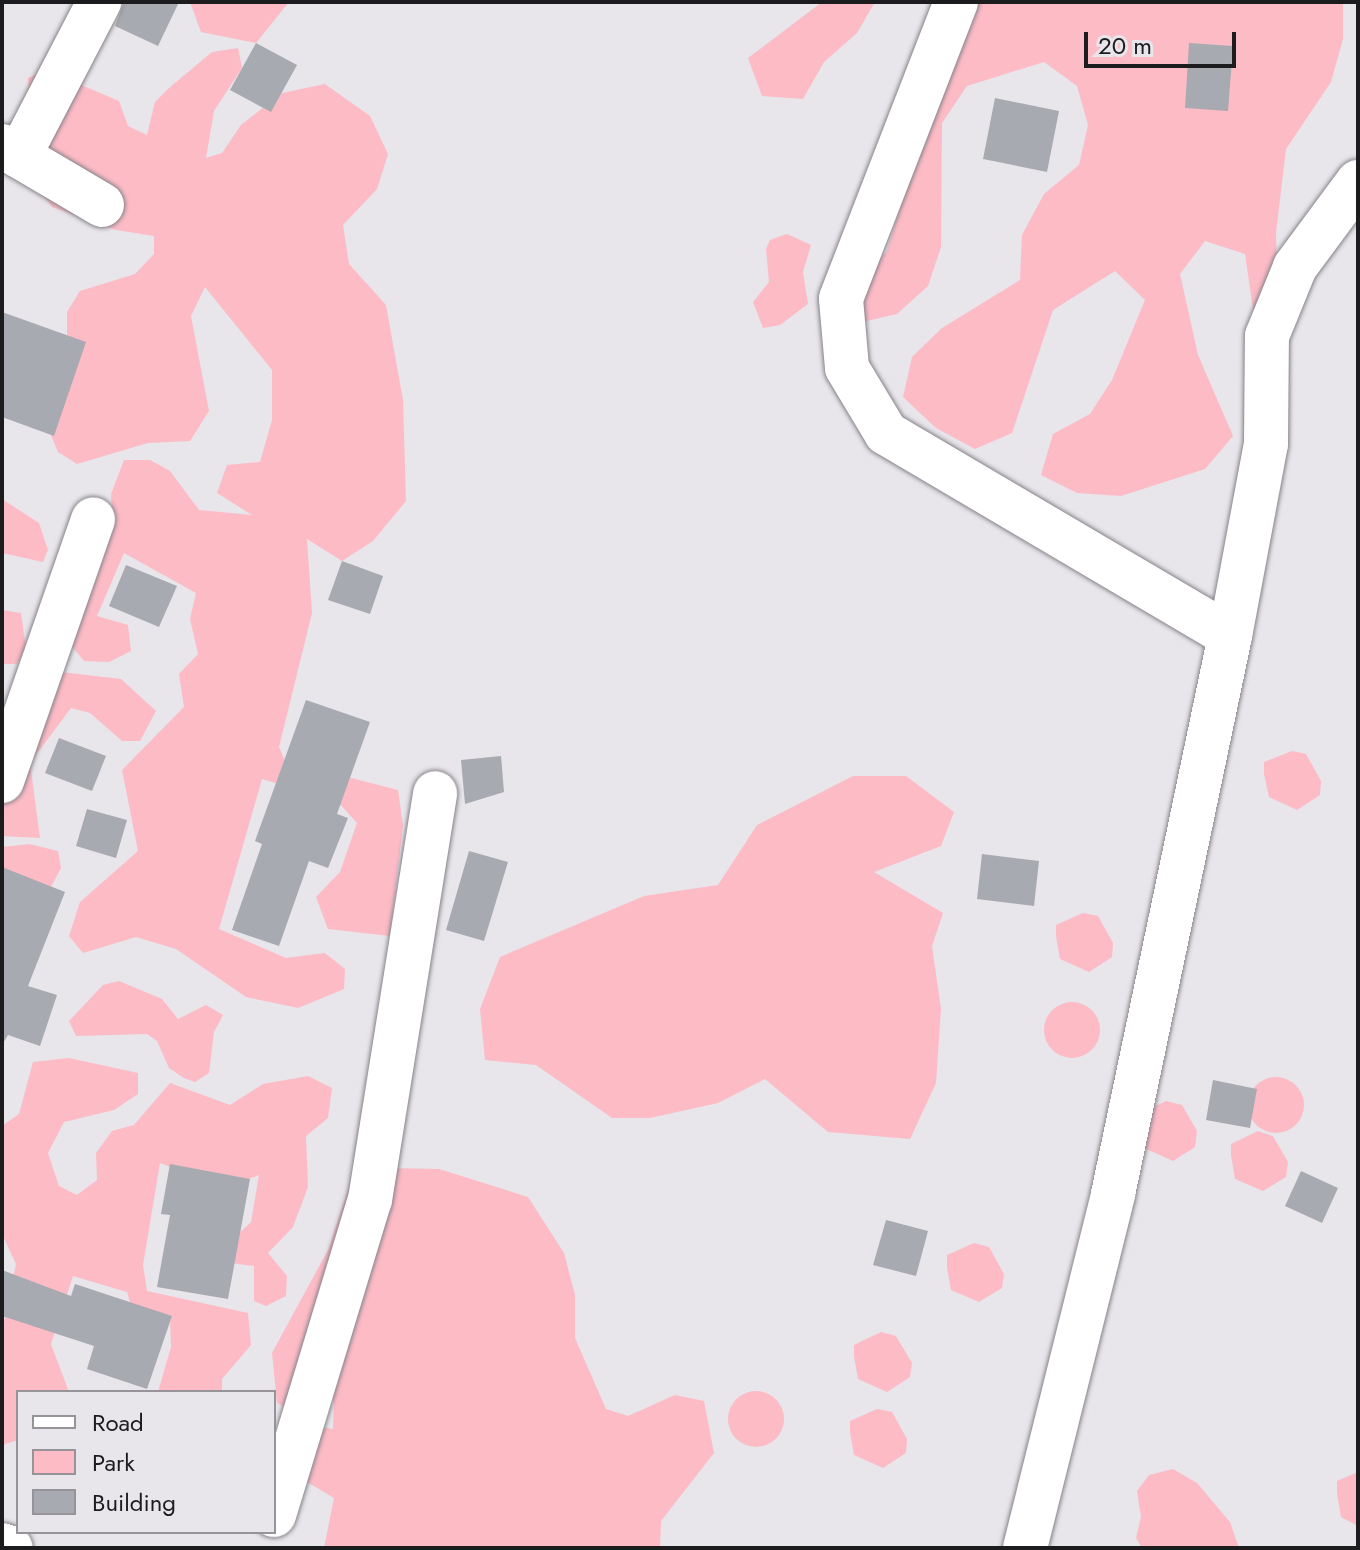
<!DOCTYPE html>
<html>
<head>
<meta charset="utf-8">
<style>
  body { margin:0 }
  #map { position:relative; width:1360px; height:1550px; overflow:hidden; background:#e8e5eb; font-family:Jost,sans-serif }
  div>[style] { position:absolute }
  [style*='--x'] { left:calc(var(--x)*1px); top:calc(var(--y)*1px); width:calc(var(--w)*1px); rotate:calc(var(--a)*1deg) }
  .green>* { inset:0; background:#fdbbc6 }
  .round { border-radius:50% }
  .building>* { inset:0; background:#a8aab1 }
  .roads { filter:drop-shadow(0 0 2px #868389) drop-shadow(0 0 2px #868389) }
  .minor>* { height:44px; margin:-22px; padding:0 22px; transform-origin:22px; border-radius:22px; background:#fff }
  span { translate:-50% -50%; white-space:nowrap; text-align:center; line-height:1.15; -webkit-text-stroke:6px #e8e5eb; paint-order:stroke }
  .frame { position:absolute; inset:0; border:4px solid #1c1b1d; pointer-events:none }
  .legend { position:absolute; left:16px; top:1390px; width:260px; height:144px; box-sizing:border-box; background:#e8e5eb; border:2px solid #969499; margin:0; padding:10px 14px; list-style:none; font-size:24px; color:#1c1b1d }
  .legend li { display:flex; align-items:center; gap:16px; height:40px }
  .legend b { width:40px; border:2px solid #969499 }
  .scale { position:absolute; left:1084px; top:32px; width:152px; height:36px; box-sizing:border-box; border:4px solid #1c1b1d; border-top:0; padding-left:10px; font-size:24px; line-height:28px; white-space:nowrap; color:#1c1b1d; -webkit-text-stroke:6px #e8e5eb; paint-order:stroke }
</style>
</head>
<body>
<div id="map">
  <div class="green">
    <div style="clip-path:polygon(190px 2px,289px 2px,256px 43px,201px 32px)"></div>
    <div style="clip-path:polygon(822px 2px,875px 2px,857px 33px,824px 62px,803px 99px,762px 96px,748px 58px)"></div>
    <div style="clip-path:polygon(977px 2px,1343px 2px,1343px 39px,1331px 82px,1286px 149px,1276px 233px,1278px 300px,1257px 337px,1245px 254px,1205px 241px,1180px 274px,1198px 355px,1233px 436px,1205px 469px,1121px 496px,1077px 493px,1041px 475px,1053px 434px,1090px 414px,1112px 380px,1145px 300px,1115px 271px,1053px 310px,1012px 433px,975px 449px,936px 428px,903px 397px,912px 357px,942px 328px,1020px 280px,1022px 235px,1044px 194px,1079px 165px,1088px 125px,1077px 86px,1044px 62px,967px 86px,942px 123px,941px 247px,928px 286px,897px 314px,854px 324px,857px 281px,887px 251px,899px 211px,897px 172px)"></div>
    <div style="clip-path:polygon(238px 48px,242px 68px,214px 111px,206px 158px,222px 153px,241px 125px,282px 93px,325px 84px,370px 116px,388px 154px,377px 189px,343px 225px,349px 264px,386px 305px,403px 400px,406px 501px,373px 541px,342px 561px,307px 539px,312px 613px,279px 747px,285px 761px,398px 790px,403px 825px,390px 936px,328px 929px,316px 897px,340px 872px,357px 823px,338px 802px,262px 779px,219px 929px,286px 958px,325px 953px,345px 969px,344px 989px,298px 1008px,246px 997px,176px 949px,136px 937px,83px 953px,69px 936px,80px 902px,138px 851px,122px 770px,184px 707px,179px 674px,198px 654px,190px 619px,196px 593px,124px 553px,97px 616px,128px 625px,131px 651px,109px 662px,84px 661px,61px 633px,112px 514px,111px 494px,124px 460px,150px 460px,170px 471px,199px 510px,252px 515px,217px 493px,227px 465px,260px 462px,272px 420px,272px 370px,205px 287px,191px 316px,209px 411px,190px 441px,148px 443px,77px 464px,58px 452px,41px 411px,67px 349px,67px 312px,80px 291px,135px 274px,154px 254px,154px 236px,116px 230px,52px 207px,34px 184px,28px 78px,46px 70px,119px 101px,128px 126px,147px 135px,155px 102px,169px 88px,212px 52px)"></div>
    <div style="clip-path:polygon(787px 234px,811px 245px,803px 272px,808px 304px,780px 325px,763px 328px,753px 302px,769px 282px,766px 249px,770px 240px)"></div>
    <div style="clip-path:polygon(2px 499px,39px 523px,48px 550px,43px 562px,2px 553px)"></div>
    <div style="clip-path:polygon(2px 610px,21px 613px,26px 648px,17px 664px,2px 664px)"></div>
    <div style="clip-path:polygon(52px 671px,121px 679px,156px 711px,140px 741px,122px 741px,90px 713px,71px 708px,30px 763px,40px 838px,2px 836px,2px 779px)"></div>
    <div style="clip-path:polygon(1292px 751px,1306px 754px,1321px 781px,1320px 795px,1297px 810px,1269px 797px,1264px 774px,1264px 762px)"></div>
    <div style="clip-path:polygon(853px 776px,906px 776px,954px 812px,941px 846px,874px 872px,943px 913px,932px 946px,941px 1009px,936px 1083px,910px 1139px,828px 1132px,765px 1079px,718px 1103px,650px 1118px,612px 1118px,536px 1065px,485px 1060px,480px 1009px,500px 957px,644px 896px,718px 885px,757px 825px)"></div>
    <div style="clip-path:polygon(29px 844px,58px 851px,61px 868px,51px 887px,2px 904px,2px 847px)"></div>
    <div style="clip-path:polygon(1083px 913px,1098px 916px,1113px 943px,1112px 957px,1089px 972px,1060px 959px,1056px 936px,1056px 925px)"></div>
    <div style="clip-path:polygon(119px 981px,162px 999px,178px 1019px,206px 1005px,223px 1015px,214px 1032px,209px 1073px,195px 1082px,184px 1078px,169px 1068px,157px 1041px,147px 1034px,76px 1036px,69px 1021px,103px 985px)"></div>
    <div class="round" style="left:1044px;top:1002px;width:56px;height:56px"></div>
    <div style="clip-path:polygon(69px 1058px,138px 1073px,138px 1094px,114px 1110px,64px 1122px,48px 1153px,59px 1186px,77px 1195px,97px 1180px,96px 1153px,112px 1131px,134px 1125px,170px 1083px,230px 1105px,263px 1084px,308px 1076px,332px 1088px,328px 1118px,306px 1136px,308px 1187px,293px 1227px,268px 1253px,287px 1276px,286px 1296px,266px 1306px,254px 1301px,254px 1266px,230px 1263px,235px 1237px,251px 1222px,259px 1175px,225px 1188px,160px 1163px,143px 1265px,147px 1291px,248px 1313px,251px 1345px,222px 1379px,222px 1392px,158px 1392px,171px 1347px,170px 1318px,132px 1309px,127px 1292px,73px 1276px,51px 1344px,69px 1392px,18px 1392px,18px 1440px,2px 1445px,2px 1332px,16px 1264px,2px 1234px,2px 1126px,19px 1114px,33px 1062px)"></div>
    <div class="round" style="left:1248px;top:1077px;width:56px;height:56px"></div>
    <div style="clip-path:polygon(1166px 1101px,1182px 1105px,1197px 1131px,1195px 1147px,1173px 1161px,1144px 1148px,1139px 1114px)"></div>
    <div style="clip-path:polygon(1258px 1131px,1273px 1136px,1288px 1162px,1286px 1177px,1263px 1191px,1235px 1179px,1231px 1155px,1231px 1144px)"></div>
    <div style="clip-path:polygon(387px 1168px,439px 1169px,528px 1197px,564px 1253px,575px 1295px,575px 1338px,606px 1409px,628px 1416px,675px 1395px,704px 1401px,714px 1453px,661px 1521px,660px 1548px,324px 1548px,334px 1498px,287px 1470px,293px 1421px,333px 1429px,334px 1404px,326px 1377px,285px 1407px,277px 1403px,272px 1353px,328px 1250px,351px 1181px)"></div>
    <div style="clip-path:polygon(974px 1243px,989px 1247px,1004px 1274px,1002px 1288px,979px 1302px,951px 1290px,947px 1267px,947px 1255px)"></div>
    <div style="clip-path:polygon(881px 1332px,896px 1336px,912px 1363px,910px 1377px,887px 1392px,858px 1379px,854px 1356px,854px 1345px)"></div>
    <div class="round" style="left:728px;top:1391px;width:56px;height:56px"></div>
    <div style="clip-path:polygon(877px 1409px,892px 1412px,907px 1439px,906px 1453px,883px 1468px,854px 1455px,850px 1432px,850px 1421px)"></div>
    <div style="clip-path:polygon(1173px 1469px,1197px 1483px,1230px 1522px,1239px 1548px,1142px 1548px,1136px 1538px,1141px 1517px,1137px 1491px,1149px 1475px)"></div>
    <div style="clip-path:polygon(1358px 1472px,1358px 1526px,1341px 1517px,1337px 1493px,1337px 1481px)"></div>
  </div>
  <div class="building">
    <div style="clip-path:polygon(124px 2px,179px 2px,158px 46px,115px 26px)"></div>
    <div style="clip-path:polygon(256px 43px,297px 65px,271px 112px,230px 90px)"></div>
    <div style="clip-path:polygon(1189px 43px,1233px 46px,1228px 111px,1185px 108px)"></div>
    <div style="clip-path:polygon(995px 98px,1059px 111px,1047px 172px,983px 159px)"></div>
    <div style="clip-path:polygon(2px 312px,86px 342px,54px 436px,2px 417px)"></div>
    <div style="clip-path:polygon(342px 561px,383px 576px,370px 614px,328px 600px)"></div>
    <div style="clip-path:polygon(126px 565px,177px 586px,159px 627px,109px 606px)"></div>
    <div style="clip-path:polygon(306px 700px,370px 722px,337px 814px,348px 818px,328px 868px,309px 861px,279px 946px,232px 930px,262px 844px,255px 841px)"></div>
    <div style="clip-path:polygon(59px 738px,106px 756px,92px 791px,45px 773px)"></div>
    <div style="clip-path:polygon(501px 756px,504px 792px,465px 804px,461px 760px)"></div>
    <div style="clip-path:polygon(87px 809px,127px 820px,116px 858px,76px 846px)"></div>
    <div style="clip-path:polygon(469px 851px,508px 862px,484px 941px,446px 930px)"></div>
    <div style="clip-path:polygon(982px 854px,1039px 861px,1034px 906px,977px 899px)"></div>
    <div style="clip-path:polygon(2px 867px,65px 892px,28px 986px,57px 995px,40px 1046px,8px 1035px,2px 1045px)"></div>
    <div style="clip-path:polygon(1213px 1080px,1257px 1089px,1250px 1128px,1206px 1120px)"></div>
    <div style="clip-path:polygon(170px 1164px,250px 1179px,228px 1299px,157px 1287px,170px 1215px,161px 1214px)"></div>
    <div style="clip-path:polygon(1301px 1171px,1338px 1188px,1322px 1223px,1285px 1206px)"></div>
    <div style="clip-path:polygon(886px 1220px,928px 1231px,916px 1276px,873px 1265px)"></div>
    <div style="clip-path:polygon(2px 1270px,71px 1296px,75px 1284px,172px 1316px,147px 1389px,87px 1369px,94px 1346px,2px 1316px)"></div>
  </div>
  <div class="roads">
    <div class="minor">
      <div style="--x:956;--y:2;--w:318;--a:111.2"></div>
      <div style="--x:841;--y:299;--w:69;--a:85"></div>
      <div style="--x:847;--y:368;--w:76;--a:59"></div>
      <div style="--x:886;--y:433;--w:399;--a:30.5"></div>
      <div style="--x:2;--y:146;--w:116;--a:30.5"></div>
      <div style="--x:19;--y:156;--w:174;--a:-62.5"></div>
      <div style="--x:2;--y:781;--w:277;--a:-70.8"></div>
      <div style="--x:274;--y:1515;--w:329;--a:-73.1"></div>
      <div style="--x:370;--y:1200;--w:412;--a:-80.9"></div>
      <div style="--x:2;--y:1545;--w:9;--a:18"></div>
      <div style="--x:1025;--y:1548;--w:365;--a:-76"></div>
      <div style="--x:1113;--y:1194;--w:570;--a:-78.16"></div>
      <div style="--x:1230;--y:636;--w:195;--a:-79.4"></div>
      <div style="--x:1266;--y:444;--w:108;--a:-89.5"></div>
      <div style="--x:1267;--y:336;--w:74;--a:-67.9"></div>
      <div style="--x:1295;--y:267;--w:106;--a:-53.5"></div>
    </div>
  </div>
  <div class="frame"></div>
  <ul class="legend">
  <li><b style="height:10px;background:#fff"></b>Road</li>
  <li><b style="height:22px;background:#fdbbc6"></b>Park</li>
  <li><b style="height:22px;background:#a8aab1"></b>Building</li>
  </ul>
  <div class="scale">20 m</div>
</div>
</body>
</html>
